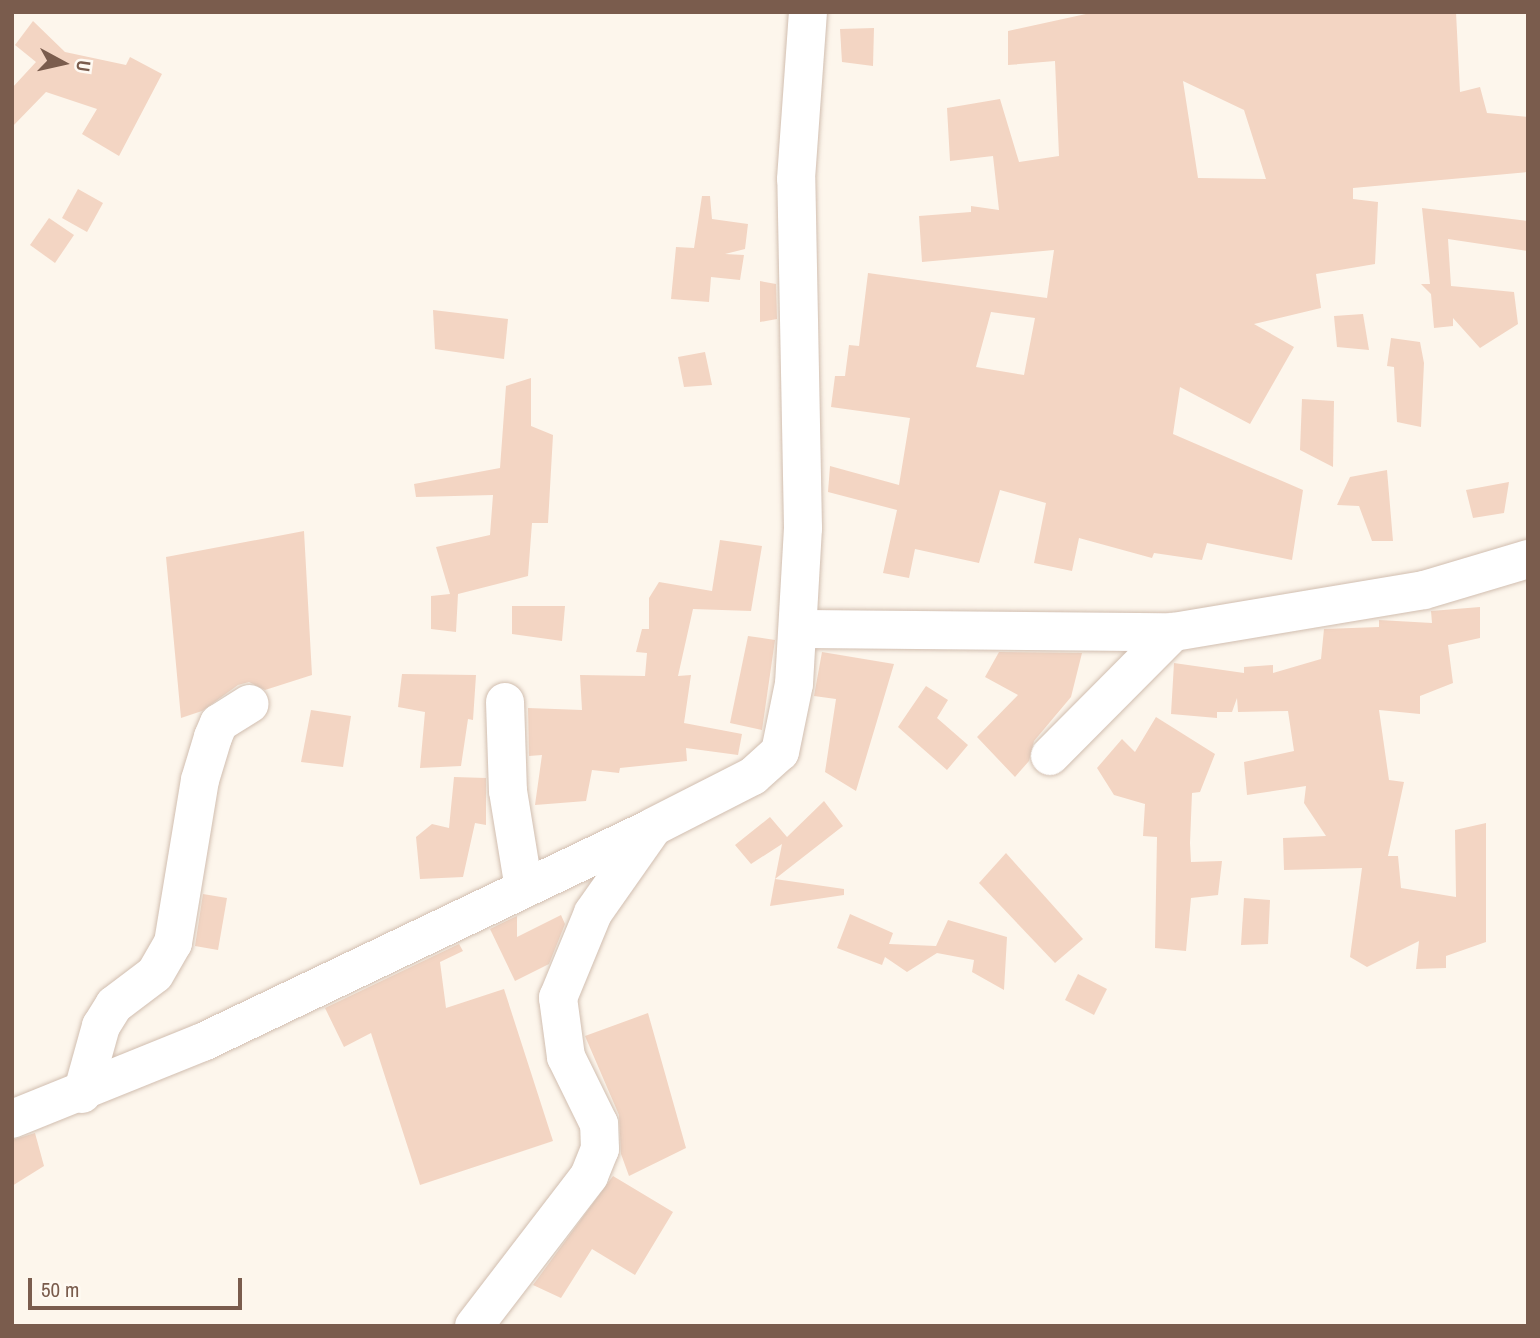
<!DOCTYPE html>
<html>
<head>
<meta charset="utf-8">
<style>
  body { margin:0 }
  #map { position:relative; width:1540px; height:1338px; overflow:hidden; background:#fdf6ec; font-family:"Archivo Narrow",sans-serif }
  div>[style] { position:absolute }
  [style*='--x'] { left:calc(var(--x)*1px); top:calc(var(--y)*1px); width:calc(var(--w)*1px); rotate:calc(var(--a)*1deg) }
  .building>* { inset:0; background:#f3d5c3 }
  .roads { filter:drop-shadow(0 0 2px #d1beb0) drop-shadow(0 0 2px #d1beb0) }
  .minor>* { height:38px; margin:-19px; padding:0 19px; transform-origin:19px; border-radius:19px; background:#fff }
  span { translate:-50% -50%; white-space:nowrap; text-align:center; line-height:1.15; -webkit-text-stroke:5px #fffaf3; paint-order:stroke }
  .frame { position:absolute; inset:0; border:14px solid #7a5c4d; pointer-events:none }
  .north { position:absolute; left:28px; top:28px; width:70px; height:70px; -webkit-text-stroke:5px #fffaf3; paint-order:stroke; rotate:98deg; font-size:19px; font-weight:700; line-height:28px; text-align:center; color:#7a5c4d }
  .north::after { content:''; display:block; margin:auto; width:24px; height:32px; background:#7a5c4d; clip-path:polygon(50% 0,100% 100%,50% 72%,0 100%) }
  .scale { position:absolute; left:28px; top:1278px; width:214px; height:32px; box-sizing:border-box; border:4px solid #7a5c4d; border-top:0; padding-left:9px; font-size:21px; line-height:24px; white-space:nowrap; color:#7a5c4d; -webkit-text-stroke:5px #fffaf3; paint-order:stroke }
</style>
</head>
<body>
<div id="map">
  <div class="building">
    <div style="clip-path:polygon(evenodd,1095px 12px,1456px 12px,1460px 92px,1480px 87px,1487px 113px,1528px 117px,1528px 172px,1353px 188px,1353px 199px,1378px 202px,1375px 264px,1316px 274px,1321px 308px,1254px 324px,1294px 347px,1250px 424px,1180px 387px,1173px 434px,1303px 490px,1292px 560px,1207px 543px,1202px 560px,1154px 553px,1152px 558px,1079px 538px,1072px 571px,1034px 563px,1046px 503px,1000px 490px,979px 563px,915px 549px,909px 578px,883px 573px,897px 510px,828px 492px,830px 466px,899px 485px,910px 418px,831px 407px,835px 376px,845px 376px,849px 345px,859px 346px,868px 273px,1047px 298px,1054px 250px,922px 262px,919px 216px,971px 212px,971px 206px,999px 210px,993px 156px,950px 161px,947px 108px,1000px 99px,1019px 162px,1059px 156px,1055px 61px,1008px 65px,1008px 31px,1095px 12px,1183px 81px,1244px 110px,1266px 179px,1198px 178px,1183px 81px,1095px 12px,991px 312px,1035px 318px,1024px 375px,976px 367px,991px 312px)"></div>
    <div style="clip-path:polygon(33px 21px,65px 52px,126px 65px,130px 57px,162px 74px,119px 156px,82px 134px,97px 109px,46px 92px,12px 127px,12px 88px,36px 62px,15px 45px)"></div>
    <div style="clip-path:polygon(874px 28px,873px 66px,842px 62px,840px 29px)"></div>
    <div style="clip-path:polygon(78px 189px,103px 203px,87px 232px,62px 218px)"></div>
    <div style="clip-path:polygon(702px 196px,710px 196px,712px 219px,748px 224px,745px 249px,725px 254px,744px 255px,740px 280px,711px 277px,709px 302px,671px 299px,676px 247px,694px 248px)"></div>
    <div style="clip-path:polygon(1422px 208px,1528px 221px,1528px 251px,1448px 239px,1451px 286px,1514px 292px,1518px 324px,1480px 348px,1453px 318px,1453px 326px,1434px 328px,1431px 294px,1421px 284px,1430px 284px)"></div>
    <div style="clip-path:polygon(49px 218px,74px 235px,55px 263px,30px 245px)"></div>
    <div style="clip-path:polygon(760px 281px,776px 284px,777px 319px,760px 322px)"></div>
    <div style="clip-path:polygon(433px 310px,508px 319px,504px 359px,435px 349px)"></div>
    <div style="clip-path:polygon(1363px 314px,1369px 350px,1337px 347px,1334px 316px)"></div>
    <div style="clip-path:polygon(1391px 338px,1420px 342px,1424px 363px,1421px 427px,1397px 422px,1394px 367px,1387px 366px)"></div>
    <div style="clip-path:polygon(705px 352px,712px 385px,684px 387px,678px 357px)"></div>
    <div style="clip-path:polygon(531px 378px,531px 426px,553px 435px,548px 523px,532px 523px,528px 576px,458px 594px,456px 632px,431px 629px,431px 596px,450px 594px,436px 547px,490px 535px,493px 495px,416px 497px,414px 484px,500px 468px,506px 386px)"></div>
    <div style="clip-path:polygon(1302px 399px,1334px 401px,1333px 467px,1300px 450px)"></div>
    <div style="clip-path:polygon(1387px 470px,1393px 541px,1372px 541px,1359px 506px,1337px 505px,1350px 477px)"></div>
    <div style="clip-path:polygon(1509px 482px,1504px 513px,1473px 518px,1466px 490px)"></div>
    <div style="clip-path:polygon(304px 531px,312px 675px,265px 690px,249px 682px,238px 685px,202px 711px,181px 718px,166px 557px)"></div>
    <div style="clip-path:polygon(720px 540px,762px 546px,751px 611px,693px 609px,678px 676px,691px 675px,684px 723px,742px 734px,738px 755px,686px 748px,687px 761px,620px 768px,619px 773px,592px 770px,586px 801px,535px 805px,542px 755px,529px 756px,528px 708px,582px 710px,580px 675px,645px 676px,647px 653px,636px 652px,642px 629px,649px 629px,649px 598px,659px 582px,712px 591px)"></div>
    <div style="clip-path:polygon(512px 606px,565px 606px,562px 641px,512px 634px)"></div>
    <div style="clip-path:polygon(1480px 607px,1480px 638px,1448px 645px,1453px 683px,1420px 696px,1420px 714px,1379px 710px,1389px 780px,1404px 782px,1388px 856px,1398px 856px,1401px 888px,1456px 897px,1455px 830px,1486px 823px,1486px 942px,1446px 956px,1446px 968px,1416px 969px,1419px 941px,1367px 967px,1350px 957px,1362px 868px,1284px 870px,1283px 838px,1326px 836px,1304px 803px,1306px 786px,1247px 795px,1244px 762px,1294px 751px,1288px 711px,1238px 712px,1237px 698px,1232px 712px,1217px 712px,1217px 718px,1171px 714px,1174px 663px,1244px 673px,1244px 667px,1273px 665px,1273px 673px,1321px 659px,1324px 629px,1379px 627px,1379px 620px,1432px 623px,1431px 611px)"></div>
    <div style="clip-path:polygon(748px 636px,775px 640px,762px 730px,730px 723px)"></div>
    <div style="clip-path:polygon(822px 652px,894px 664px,856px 791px,825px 772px,836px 699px,814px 696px)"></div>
    <div style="clip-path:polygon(999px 652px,1082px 653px,1071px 697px,1034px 741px,1029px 761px,1015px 777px,977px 737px,1018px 695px,985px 677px)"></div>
    <div style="clip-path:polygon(402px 674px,476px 675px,473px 720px,468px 719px,461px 766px,420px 768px,425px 712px,398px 707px)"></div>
    <div style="clip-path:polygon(926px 686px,948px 700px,937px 718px,968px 745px,947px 770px,898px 727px)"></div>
    <div style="clip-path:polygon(311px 710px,351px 716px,343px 767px,301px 762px)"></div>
    <div style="clip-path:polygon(1156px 717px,1215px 754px,1200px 792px,1192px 793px,1190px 843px,1191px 862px,1222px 861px,1218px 895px,1191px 898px,1186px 951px,1155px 948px,1157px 837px,1143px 836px,1145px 804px,1114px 795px,1097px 768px,1122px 739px,1135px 752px)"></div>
    <div style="clip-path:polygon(454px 777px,486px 778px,486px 825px,475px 823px,463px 877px,420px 879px,416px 837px,432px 824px,449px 828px)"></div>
    <div style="clip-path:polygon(824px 801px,843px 826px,775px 879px,782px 844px,751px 864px,735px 845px,770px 817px,787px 837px)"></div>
    <div style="clip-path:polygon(1006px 853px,1083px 939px,1055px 963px,979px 883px)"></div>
    <div style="clip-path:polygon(775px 879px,844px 889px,844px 895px,770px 906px)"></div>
    <div style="clip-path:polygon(203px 894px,227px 898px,218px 950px,195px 946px)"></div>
    <div style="clip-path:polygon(1244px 898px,1270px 900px,1268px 944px,1241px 945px)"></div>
    <div style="clip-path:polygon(850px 914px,893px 933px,889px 944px,936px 946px,948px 920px,1007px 937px,1004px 990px,972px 972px,974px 960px,937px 953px,907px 972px,885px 957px,882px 965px,837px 948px)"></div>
    <div style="clip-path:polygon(561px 915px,565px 924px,549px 964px,515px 981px,490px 929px,517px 916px,517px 937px)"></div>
    <div style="clip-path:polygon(459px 944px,463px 951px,440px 962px,446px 1008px,504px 989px,553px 1141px,420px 1185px,371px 1033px,344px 1047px,325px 1008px)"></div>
    <div style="clip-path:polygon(1078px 974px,1107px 989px,1094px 1015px,1065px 1000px)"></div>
    <div style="clip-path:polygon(648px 1013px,686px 1148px,629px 1176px,621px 1154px,619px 1115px,585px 1036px)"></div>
    <div style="clip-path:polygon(35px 1133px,44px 1166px,12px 1186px,12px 1140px)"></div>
    <div style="clip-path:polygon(613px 1176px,673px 1212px,635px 1275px,592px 1249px,561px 1298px,533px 1285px)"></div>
  </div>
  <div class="roads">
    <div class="minor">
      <div style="--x:798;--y:629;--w:375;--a:0.5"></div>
      <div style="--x:1173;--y:632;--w:254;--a:-9.5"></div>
      <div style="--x:1424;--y:590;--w:109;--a:-16.6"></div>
      <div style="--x:505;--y:702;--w:89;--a:88.1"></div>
      <div style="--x:508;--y:791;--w:99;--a:80.7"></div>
      <div style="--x:1050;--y:756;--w:175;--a:-45.2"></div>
      <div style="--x:82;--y:1094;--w:71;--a:-74.4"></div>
      <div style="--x:101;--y:1026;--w:25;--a:-58"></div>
      <div style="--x:114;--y:1005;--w:51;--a:-37.1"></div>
      <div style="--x:155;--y:974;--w:36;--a:-60"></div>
      <div style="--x:173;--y:943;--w:165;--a:-80.6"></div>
      <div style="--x:200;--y:780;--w:45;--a:-73.2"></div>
      <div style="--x:213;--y:737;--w:15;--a:-67"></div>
      <div style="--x:219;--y:723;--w:36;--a:-32"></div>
      <div style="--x:12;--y:1119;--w:206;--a:-22"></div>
      <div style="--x:203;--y:1042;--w:499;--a:-25.5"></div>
      <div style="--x:653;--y:827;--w:112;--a:-27"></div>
      <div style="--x:753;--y:776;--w:36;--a:-42"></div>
      <div style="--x:780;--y:752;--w:69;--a:-78.4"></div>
      <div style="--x:794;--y:684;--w:156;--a:-86.7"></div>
      <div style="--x:803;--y:528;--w:349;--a:-91.1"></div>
      <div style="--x:796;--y:179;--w:167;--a:-85.9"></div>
      <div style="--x:474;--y:1326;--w:189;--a:-52.5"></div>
      <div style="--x:589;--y:1176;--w:29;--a:-68"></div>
      <div style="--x:600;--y:1149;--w:25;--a:-92"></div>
      <div style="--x:599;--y:1124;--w:75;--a:-116.2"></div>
      <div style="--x:566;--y:1057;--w:60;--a:-97.7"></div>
      <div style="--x:558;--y:998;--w:92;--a:-67.6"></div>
      <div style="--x:593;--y:913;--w:103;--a:-54.9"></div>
    </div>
  </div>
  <div class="frame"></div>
  <div class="north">U</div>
  <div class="scale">50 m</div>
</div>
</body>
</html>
